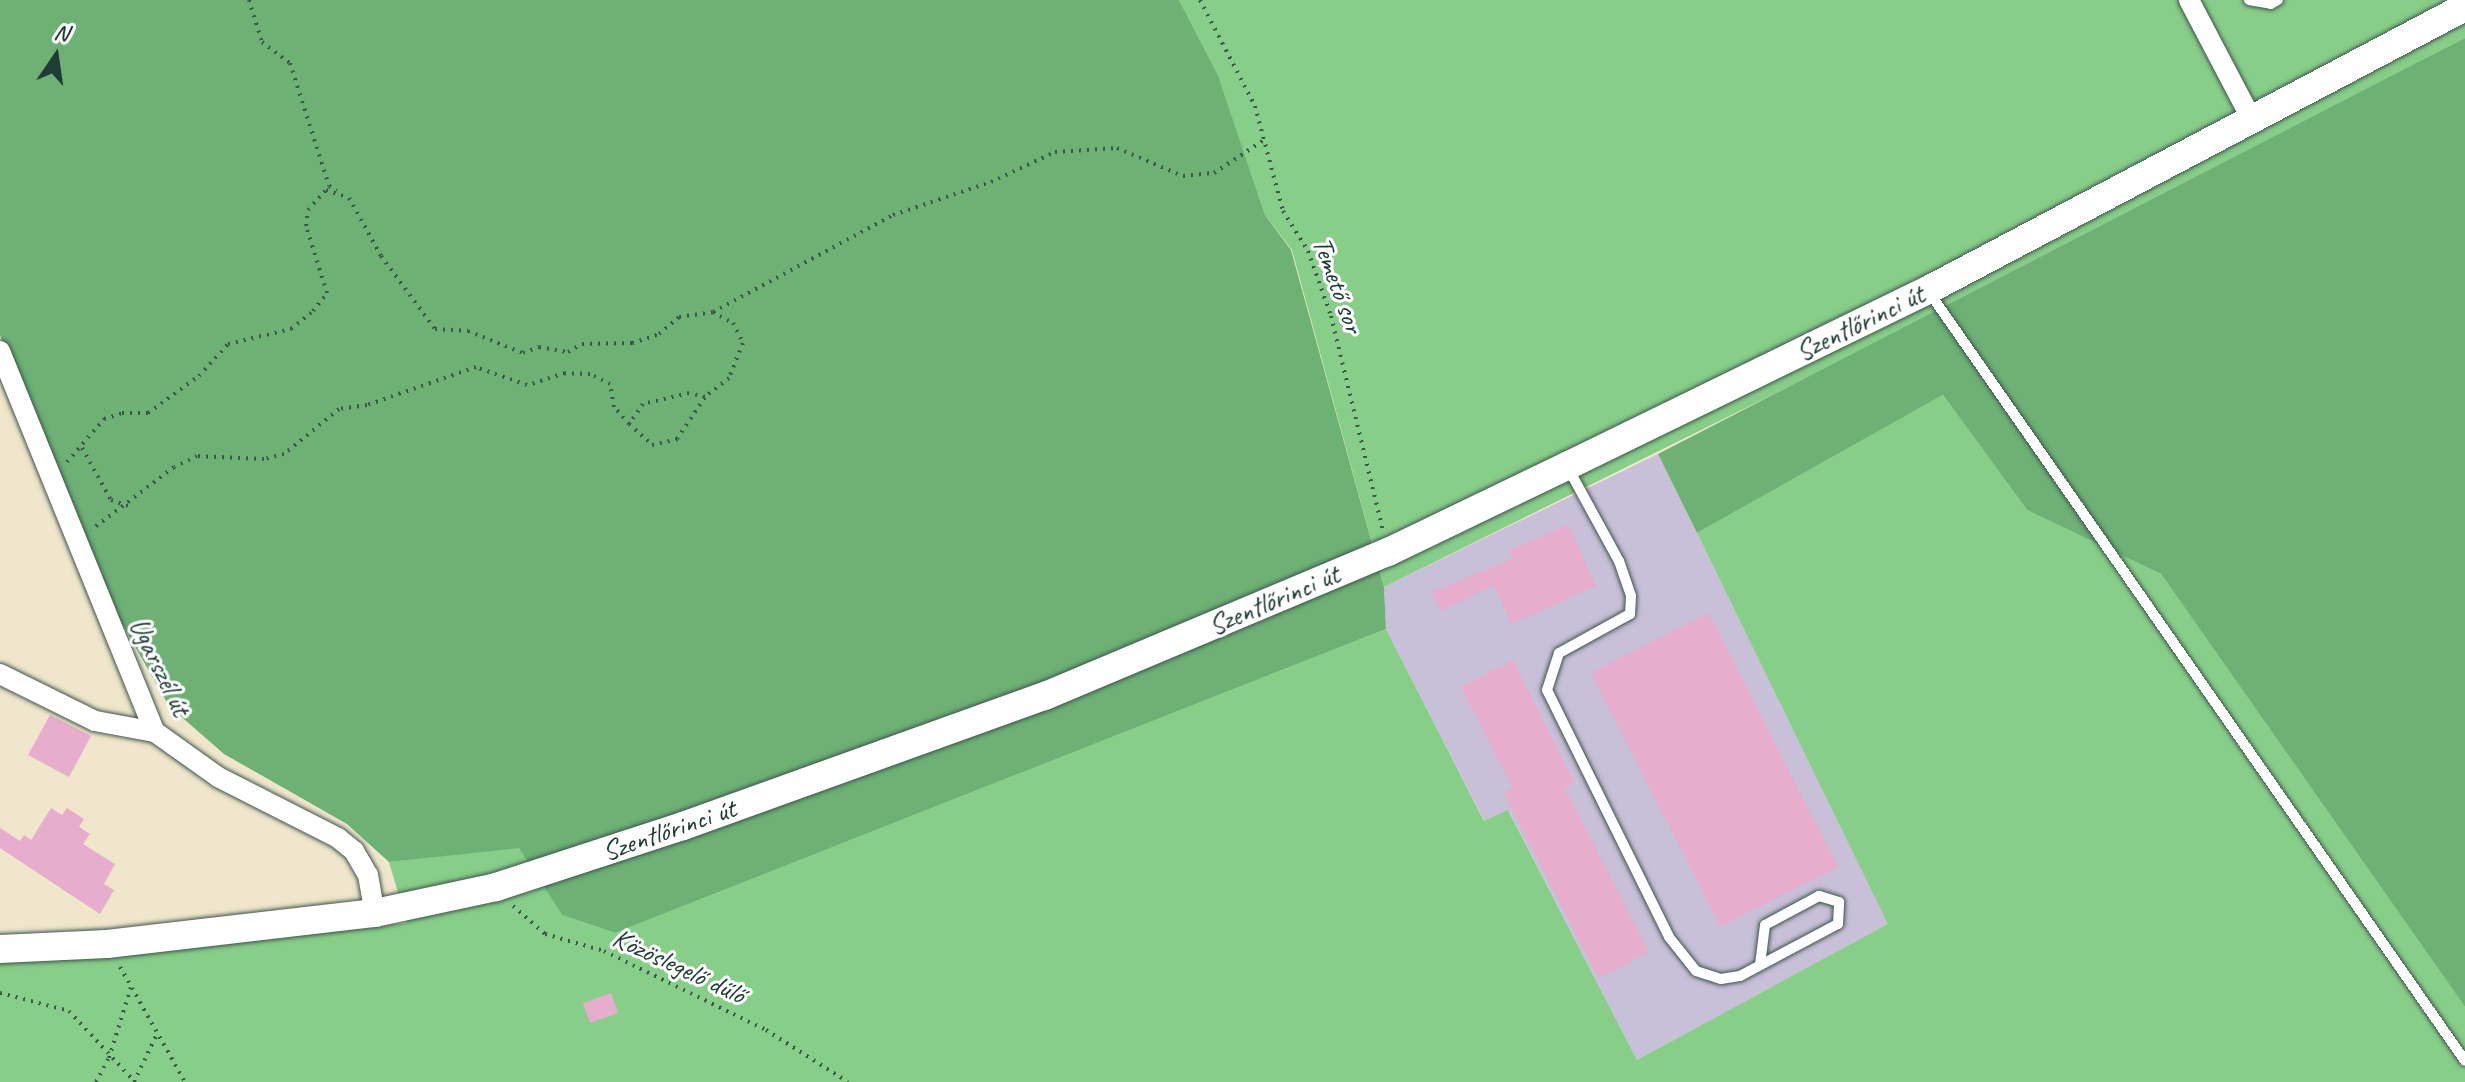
<!DOCTYPE html>
<html>
<head>
<meta charset="utf-8">
<style>
  body { margin:0 }
  #map { position:relative; width:2465px; height:1082px; overflow:hidden; background:#efe6cb; font-family:Caveat,sans-serif }
  div>[style] { position:absolute }
  [style*='--x'] { left:calc(var(--x)*1px); top:calc(var(--y)*1px); width:calc(var(--w)*1px); rotate:calc(var(--a)*1deg) }
  .industrial>* { inset:0; background:#c8bfd8 }
  .green>* { inset:0; background:#87ce89 }
  .forest>* { inset:0; background:#6db175 }
  .building>* { inset:0; background:#e7adcd }
  .path>* { height:4px; margin-top:-2px; transform-origin:0; background:repeating-linear-gradient(90deg,#3e564b 0 2px,transparent 0 8px) }
  .roads { filter:drop-shadow(0 0 2px #3e564b) drop-shadow(0 0 2px #3e564b) }
  .lane>* { height:10px; margin:-5px; padding:0 5px; transform-origin:5px; border-radius:5px; background:#fff }
  .street>* { height:20px; margin:-10px; padding:0 10px; transform-origin:10px; border-radius:10px; background:#fff }
  .secondary>* { height:28px; margin:-14px; padding:0 14px; transform-origin:14px; border-radius:14px; background:#fff }
  span { translate:-50% -50%; white-space:nowrap; text-align:center; line-height:1.15; -webkit-text-stroke:6px #fff; paint-order:stroke }
  .street-label { font-size:28px; color:#1f3d34 }
  .north { position:absolute; left:16px; top:16px; width:80px; height:80px; -webkit-text-stroke:6px #fff; paint-order:stroke; rotate:13deg; font-size:22px; font-weight:700; line-height:32px; text-align:center; color:#1f3d34 }
  .north::after { content:''; display:block; margin:auto; width:28px; height:36px; background:#1f3d34; clip-path:polygon(50% 0,100% 100%,50% 72%,0 100%) }
</style>
</head>
<body>
<div id="map">
  <div class="industrial">
    <div style="clip-path:polygon(1658px 454px,1889px 924px,1637px 1060px,1509px 811px,1485px 822px,1386px 629px,1384px 587px)"></div>
  </div>
  <div class="green">
    <div style="clip-path:polygon(1179px 0,2465px 0,2465px 38px,1968px 298px,1384px 587px,1292px 250px,1265px 215px,1218px 75px)"></div>
    <div style="clip-path:polygon(1943px 395px,2027px 510px,2161px 574px,2465px 1007px,2465px 1082px,0 1082px,0 960px,95px 958px,407px 923px,389px 862px,519px 847px,562px 915px,615px 933px,1386px 629px,1484px 821px,1508px 810px,1637px 1060px,1888px 924px,1697px 533px)"></div>
  </div>
  <div class="forest">
    <div style="clip-path:polygon(0 0,1179px 0,1218px 75px,1265px 215px,1291px 250px,1384px 587px,1386px 629px,615px 933px,562px 915px,519px 848px,389px 862px,347px 824px,224px 754px,169px 706px,75px 541px,0 335px)"></div>
    <div style="clip-path:polygon(2465px 38px,2465px 1007px,2161px 574px,2027px 510px,1943px 395px,1697px 533px,1658px 454px)"></div>
  </div>
  <div class="building">
    <div style="clip-path:polygon(1568px 525px,1596px 586px,1511px 624px,1494px 585px,1441px 611px,1431px 592px,1513px 559px,1509px 551px)"></div>
    <div style="clip-path:polygon(1709px 613px,1838px 867px,1720px 926px,1591px 673px)"></div>
    <div style="clip-path:polygon(1513px 660px,1575px 783px,1565px 788px,1649px 952px,1598px 978px,1504px 793px,1513px 788px,1461px 687px)"></div>
    <div style="clip-path:polygon(50px 715px,91px 736px,69px 777px,28px 755px)"></div>
    <div style="clip-path:polygon(51px 808px,62px 815px,67px 808px,84px 819px,79px 827px,90px 834px,83px 844px,115px 864px,104px 884px,114px 890px,100px 914px,0 848px,0 828px,20px 841px,24px 835px,31px 840px)"></div>
    <div style="clip-path:polygon(611px 993px,618px 1013px,590px 1023px,583px 1003px)"></div>
  </div>
  <div class="path">
    <div style="--x:249;--y:0;--w:44;--a:72.8"></div>
    <div style="--x:262;--y:42;--w:35;--a:37"></div>
    <div style="--x:290;--y:63;--w:129;--a:72.4"></div>
    <div style="--x:329;--y:186;--w:9;--a:32"></div>
    <div style="--x:1200;--y:0;--w:119;--a:62.6"></div>
    <div style="--x:1255;--y:106;--w:109;--a:75.1"></div>
    <div style="--x:1283;--y:211;--w:47;--a:58"></div>
    <div style="--x:1308;--y:251;--w:69;--a:70.5"></div>
    <div style="--x:1331;--y:316;--w:221;--a:76.4"></div>
    <div style="--x:713;--y:312;--w:204;--a:-28.3"></div>
    <div style="--x:893;--y:215;--w:103;--a:-18.6"></div>
    <div style="--x:991;--y:182;--w:71;--a:-25.1"></div>
    <div style="--x:1055;--y:152;--w:62;--a:-3.7"></div>
    <div style="--x:1117;--y:148;--w:72;--a:23"></div>
    <div style="--x:1183;--y:176;--w:31;--a:-6"></div>
    <div style="--x:1214;--y:173;--w:60;--a:-33.4"></div>
    <div style="--x:629;--y:424;--w:31;--a:42"></div>
    <div style="--x:652;--y:445;--w:26;--a:-13"></div>
    <div style="--x:677;--y:439;--w:50;--a:-56.3"></div>
    <div style="--x:82;--y:448;--w:60;--a:60.9"></div>
    <div style="--x:111;--y:500;--w:18;--a:19"></div>
    <div style="--x:67;--y:462;--w:57;--a:-49.3"></div>
    <div style="--x:104;--y:419;--w:19;--a:-18"></div>
    <div style="--x:122;--y:413;--w:26;--a:0"></div>
    <div style="--x:148;--y:413;--w:63;--a:-36"></div>
    <div style="--x:199;--y:376;--w:43;--a:-47.8"></div>
    <div style="--x:228;--y:344;--w:65;--a:-13.4"></div>
    <div style="--x:291;--y:329;--w:28;--a:-39"></div>
    <div style="--x:313;--y:311;--w:23;--a:-52"></div>
    <div style="--x:327;--y:293;--w:70;--a:-107.4"></div>
    <div style="--x:306;--y:226;--w:16;--a:-83"></div>
    <div style="--x:308;--y:210;--w:27;--a:-48"></div>
    <div style="--x:326;--y:190;--w:24;--a:19"></div>
    <div style="--x:349;--y:198;--w:66;--a:61.1"></div>
    <div style="--x:381;--y:256;--w:91;--a:53.5"></div>
    <div style="--x:435;--y:329;--w:33;--a:3"></div>
    <div style="--x:468;--y:331;--w:59;--a:21.8"></div>
    <div style="--x:523;--y:353;--w:17;--a:-21"></div>
    <div style="--x:539;--y:347;--w:29;--a:10"></div>
    <div style="--x:568;--y:352;--w:16;--a:-30"></div>
    <div style="--x:582;--y:344;--w:50;--a:-1.1"></div>
    <div style="--x:632;--y:343;--w:28;--a:-18"></div>
    <div style="--x:659;--y:334;--w:26;--a:-40"></div>
    <div style="--x:679;--y:317;--w:34;--a:-8"></div>
    <div style="--x:713;--y:312;--w:23;--a:29"></div>
    <div style="--x:733;--y:323;--w:22;--a:63"></div>
    <div style="--x:743;--y:343;--w:38;--a:112"></div>
    <div style="--x:729;--y:378;--w:31;--a:142"></div>
    <div style="--x:705;--y:397;--w:16;--a:-166"></div>
    <div style="--x:689;--y:393;--w:47;--a:166.6"></div>
    <div style="--x:643;--y:404;--w:24;--a:125"></div>
    <div style="--x:629;--y:424;--w:23;--a:-131"></div>
    <div style="--x:614;--y:407;--w:23;--a:-100"></div>
    <div style="--x:610;--y:384;--w:22;--a:-153"></div>
    <div style="--x:590;--y:374;--w:25;--a:-178"></div>
    <div style="--x:565;--y:373;--w:40;--a:162"></div>
    <div style="--x:527;--y:385;--w:54;--a:-160.6"></div>
    <div style="--x:476;--y:367;--w:115;--a:160.8"></div>
    <div style="--x:367;--y:405;--w:28;--a:172"></div>
    <div style="--x:339;--y:409;--w:71;--a:140.7"></div>
    <div style="--x:284;--y:454;--w:21;--a:166"></div>
    <div style="--x:264;--y:459;--w:67;--a:-177.4"></div>
    <div style="--x:197;--y:456;--w:25;--a:154"></div>
    <div style="--x:174;--y:467;--w:104;--a:142.8"></div>
    <div style="--x:513;--y:906;--w:43;--a:41.2"></div>
    <div style="--x:545;--y:934;--w:61;--a:16.1"></div>
    <div style="--x:604;--y:951;--w:180;--a:26"></div>
    <div style="--x:766;--y:1030;--w:97;--a:32.4"></div>
    <div style="--x:120;--y:967;--w:132;--a:60.5"></div>
    <div style="--x:0;--y:993;--w:71;--a:14.6"></div>
    <div style="--x:69;--y:1011;--w:97;--a:47.1"></div>
    <div style="--x:96;--y:1082;--w:27;--a:-62"></div>
    <div style="--x:109;--y:1058;--w:74;--a:-72.8"></div>
    <div style="--x:134;--y:1082;--w:53;--a:-64.4"></div>
  </div>
  <div class="roads">
    <div class="lane">
      <div style="--x:2249;--y:0;--w:22;--a:10"></div>
      <div style="--x:2271;--y:4;--w:8;--a:-30"></div>
      <div style="--x:1929;--y:292;--w:937;--a:55.12"></div>
      <div style="--x:1568;--y:468;--w:106;--a:61.3"></div>
      <div style="--x:1619;--y:561;--w:37;--a:71"></div>
      <div style="--x:1631;--y:596;--w:18;--a:93"></div>
      <div style="--x:1630;--y:614;--w:81;--a:151.2"></div>
      <div style="--x:1559;--y:653;--w:39;--a:108"></div>
      <div style="--x:1547;--y:690;--w:275;--a:63.7"></div>
      <div style="--x:1669;--y:937;--w:43;--a:51.5"></div>
      <div style="--x:1696;--y:971;--w:26;--a:18"></div>
      <div style="--x:1721;--y:979;--w:19;--a:-9"></div>
      <div style="--x:1740;--y:976;--w:111;--a:-28"></div>
      <div style="--x:1838;--y:924;--w:22;--a:-87"></div>
      <div style="--x:1839;--y:902;--w:21;--a:-163"></div>
      <div style="--x:1819;--y:896;--w:61;--a:151.8"></div>
      <div style="--x:1765;--y:925;--w:40;--a:97.1"></div>
    </div>
    <div class="street">
      <div style="--x:2189;--y:0;--w:133;--a:62.3"></div>
      <div style="--x:0;--y:351;--w:411;--a:67.9"></div>
      <div style="--x:155;--y:732;--w:77;--a:35.5"></div>
      <div style="--x:218;--y:777;--w:135;--a:26.9"></div>
      <div style="--x:338;--y:838;--w:21;--a:39"></div>
      <div style="--x:354;--y:851;--w:28;--a:60"></div>
      <div style="--x:368;--y:875;--w:39;--a:80"></div>
      <div style="--x:0;--y:674;--w:106;--a:26.3"></div>
      <div style="--x:95;--y:721;--w:61;--a:10.4"></div>
    </div>
    <div class="secondary">
      <div style="--x:0;--y:949;--w:107;--a:-2.7"></div>
      <div style="--x:107;--y:944;--w:270;--a:-6.6"></div>
      <div style="--x:375;--y:913;--w:124;--a:-12.1"></div>
      <div style="--x:496;--y:887;--w:197;--a:-18.1"></div>
      <div style="--x:683;--y:826;--w:385;--a:-19.8"></div>
      <div style="--x:1045;--y:696;--w:372;--a:-22.8"></div>
      <div style="--x:1388;--y:552;--w:199;--a:-25.7"></div>
      <div style="--x:1567;--y:466;--w:402;--a:-26"></div>
      <div style="--x:1928;--y:290;--w:607;--a:-27.79"></div>
    </div>
  </div>
  <div class="street-label">
    <span style="left:1338px;top:285px;rotate:70deg">Temető sor</span>
    <span style="left:1860px;top:323px;rotate:-26deg">Szentlőrinci út</span>
    <span style="left:1274px;top:600px;rotate:-23deg">Szentlőrinci út</span>
    <span style="left:160px;top:667px;rotate:64deg">Ugarszél út</span>
    <span style="left:669px;top:830px;rotate:-19deg">Szentlőrinci út</span>
    <span style="left:679px;top:966px;rotate:25deg">Közöslegelő dűlő</span>
  </div>
  <div class="north">N</div>
</div>
</body>
</html>
